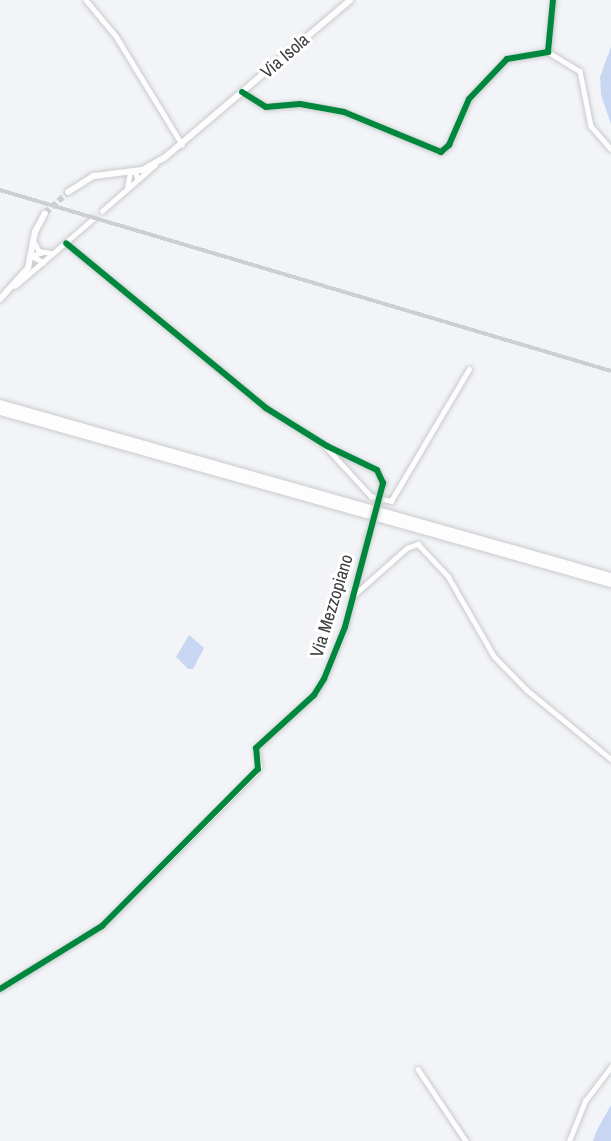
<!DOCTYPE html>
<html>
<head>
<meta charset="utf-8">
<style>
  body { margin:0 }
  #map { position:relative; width:611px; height:1141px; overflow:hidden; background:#f2f4f7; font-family:"Archivo Narrow",sans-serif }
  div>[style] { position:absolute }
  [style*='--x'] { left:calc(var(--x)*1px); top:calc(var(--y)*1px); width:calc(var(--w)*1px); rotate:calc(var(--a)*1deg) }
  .water>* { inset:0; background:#c9d6f1 }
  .tertiary-tunnel>* { height:6px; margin-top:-3px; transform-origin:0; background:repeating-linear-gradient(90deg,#cdcfd2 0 6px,transparent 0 9px) }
  .roads { filter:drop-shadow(0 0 2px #c9cacc) drop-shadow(0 0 2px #c9cacc) }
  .minor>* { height:4.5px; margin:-2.25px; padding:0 2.25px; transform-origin:2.25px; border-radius:2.25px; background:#fdfdfe }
  .tertiary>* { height:6px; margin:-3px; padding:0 3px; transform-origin:3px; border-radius:3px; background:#fdfdfe }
  .trunk>* { height:8px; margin:-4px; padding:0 4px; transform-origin:4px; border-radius:4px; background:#fdfdfe }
  .rail>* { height:4px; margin-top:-2px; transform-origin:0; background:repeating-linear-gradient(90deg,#fff 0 4.5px,#cecfd0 0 9px); box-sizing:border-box; border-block:2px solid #cecfd0 }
  .bridges { filter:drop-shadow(0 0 2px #c9cacc) drop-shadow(0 0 2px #c9cacc) }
  .minor-bridge>* { height:4.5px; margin:-2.25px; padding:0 2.25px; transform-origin:2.25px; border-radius:2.25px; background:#fdfdfe }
  .cycleway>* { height:6px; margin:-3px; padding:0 3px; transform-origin:3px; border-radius:3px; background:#00873e }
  span { translate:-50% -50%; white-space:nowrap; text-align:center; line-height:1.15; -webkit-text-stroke:6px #fff; paint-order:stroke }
  .street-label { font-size:18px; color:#3b3c3d }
</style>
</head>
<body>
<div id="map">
  <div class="water">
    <div style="clip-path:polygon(611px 47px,611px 124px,601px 95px,600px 77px)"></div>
    <div style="clip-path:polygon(189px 635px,204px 648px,193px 669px,188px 669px,176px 657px)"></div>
    <div style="clip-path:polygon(611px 1105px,611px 1141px,593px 1141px,597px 1130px)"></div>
  </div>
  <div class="tertiary-tunnel">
    <div style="--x:45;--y:213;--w:31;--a:-42"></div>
  </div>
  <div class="roads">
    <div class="minor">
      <div style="--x:86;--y:0;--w:47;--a:50.2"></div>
      <div style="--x:116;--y:36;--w:127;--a:58.6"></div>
      <div style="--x:548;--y:52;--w:37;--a:31"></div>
      <div style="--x:580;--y:71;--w:56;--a:78.7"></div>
      <div style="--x:591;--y:126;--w:30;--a:49"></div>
      <div style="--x:242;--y:92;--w:28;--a:32"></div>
      <div style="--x:266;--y:107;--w:34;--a:-5"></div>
      <div style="--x:300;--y:104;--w:45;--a:10.3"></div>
      <div style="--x:344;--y:112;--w:105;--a:22.4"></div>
      <div style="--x:441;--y:152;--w:11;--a:-41"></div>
      <div style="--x:449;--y:145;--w:50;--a:-66.5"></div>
      <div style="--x:469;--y:99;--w:55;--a:-46.5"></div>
      <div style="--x:507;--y:59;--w:42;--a:-9.7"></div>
      <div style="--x:548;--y:52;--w:52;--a:-84.5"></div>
      <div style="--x:127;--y:188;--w:15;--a:-79"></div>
      <div style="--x:130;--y:173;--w:6;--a:0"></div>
      <div style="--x:136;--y:173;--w:7;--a:74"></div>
      <div style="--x:102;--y:211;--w:70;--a:-41"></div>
      <div style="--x:34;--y:242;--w:10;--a:61"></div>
      <div style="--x:39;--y:251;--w:13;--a:9"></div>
      <div style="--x:66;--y:243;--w:259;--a:39.5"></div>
      <div style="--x:266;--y:408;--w:72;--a:31.9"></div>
      <div style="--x:327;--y:446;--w:55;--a:25.6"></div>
      <div style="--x:377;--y:470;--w:14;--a:65"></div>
      <div style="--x:42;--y:253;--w:10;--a:163"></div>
      <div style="--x:32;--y:256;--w:13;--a:29"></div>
      <div style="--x:15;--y:286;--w:103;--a:-40.7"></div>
      <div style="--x:326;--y:447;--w:67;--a:47.4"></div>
      <div style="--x:371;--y:496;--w:21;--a:14"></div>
      <div style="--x:391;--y:501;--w:153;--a:-59.4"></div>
      <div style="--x:354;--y:595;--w:71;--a:-41.6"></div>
      <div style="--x:407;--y:548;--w:12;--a:-20"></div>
      <div style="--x:418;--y:544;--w:44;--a:46.8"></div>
      <div style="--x:448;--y:576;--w:92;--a:60.1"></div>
      <div style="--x:494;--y:656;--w:47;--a:45.9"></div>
      <div style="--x:527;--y:690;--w:109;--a:39.4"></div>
      <div style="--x:0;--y:989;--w:120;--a:-31.7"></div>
      <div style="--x:102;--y:926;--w:215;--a:-45"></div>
      <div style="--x:254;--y:774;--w:9;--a:-54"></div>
      <div style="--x:259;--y:767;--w:19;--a:-99"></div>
      <div style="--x:256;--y:748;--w:79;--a:-42.4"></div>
      <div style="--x:314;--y:695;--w:19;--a:-58"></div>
      <div style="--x:324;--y:679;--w:56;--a:-68"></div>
      <div style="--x:345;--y:627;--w:93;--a:-75.7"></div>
      <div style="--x:418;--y:1069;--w:87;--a:56.3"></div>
      <div style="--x:569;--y:1141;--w:43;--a:-68.2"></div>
      <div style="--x:585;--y:1101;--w:43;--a:-52.6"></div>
    </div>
    <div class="tertiary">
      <div style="--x:68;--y:192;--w:31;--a:-32"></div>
      <div style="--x:94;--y:176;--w:48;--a:-7.1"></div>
      <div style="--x:142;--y:170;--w:25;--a:-29"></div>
      <div style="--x:164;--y:158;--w:244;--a:-40.3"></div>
      <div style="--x:0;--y:299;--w:42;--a:-47.9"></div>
      <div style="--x:28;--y:268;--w:37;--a:-79"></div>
      <div style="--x:35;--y:232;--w:21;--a:-62"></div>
    </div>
    <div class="trunk">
      <div style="--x:0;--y:404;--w:635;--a:15.81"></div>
      <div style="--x:0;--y:411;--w:635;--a:15.72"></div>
    </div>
  </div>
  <div class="rail">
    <div style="--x:0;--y:190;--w:637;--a:16.5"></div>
  </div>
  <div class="bridges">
    <div class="minor-bridge">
      <div style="--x:368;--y:537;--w:56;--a:-74.5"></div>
    </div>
  </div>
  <div class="cycleway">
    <div style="--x:242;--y:92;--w:28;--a:32"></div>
    <div style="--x:266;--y:107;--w:34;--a:-5"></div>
    <div style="--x:300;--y:104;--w:45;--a:10.3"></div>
    <div style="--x:344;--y:112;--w:105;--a:22.4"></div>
    <div style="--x:441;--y:152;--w:11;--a:-41"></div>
    <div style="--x:449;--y:145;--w:50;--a:-66.5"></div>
    <div style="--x:469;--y:99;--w:55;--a:-46.5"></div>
    <div style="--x:507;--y:59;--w:42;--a:-9.7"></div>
    <div style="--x:548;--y:52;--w:52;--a:-84.5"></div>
    <div style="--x:0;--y:989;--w:120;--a:-31.7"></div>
    <div style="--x:102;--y:926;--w:221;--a:-45.2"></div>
    <div style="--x:258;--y:769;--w:21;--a:-95"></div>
    <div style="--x:256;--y:748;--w:79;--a:-42.4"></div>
    <div style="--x:314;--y:695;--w:19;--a:-58"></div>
    <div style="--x:324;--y:679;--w:56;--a:-68"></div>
    <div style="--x:345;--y:627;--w:149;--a:-75.2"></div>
    <div style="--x:383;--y:483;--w:14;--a:-115"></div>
    <div style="--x:377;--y:470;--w:55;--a:-154.4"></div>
    <div style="--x:327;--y:446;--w:72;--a:-148.1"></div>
    <div style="--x:266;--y:408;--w:259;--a:-140.5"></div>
  </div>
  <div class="street-label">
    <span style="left:285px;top:56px;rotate:-41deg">Via Isola</span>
    <span style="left:332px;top:606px;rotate:-73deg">Via Mezzopiano</span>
  </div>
</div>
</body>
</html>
